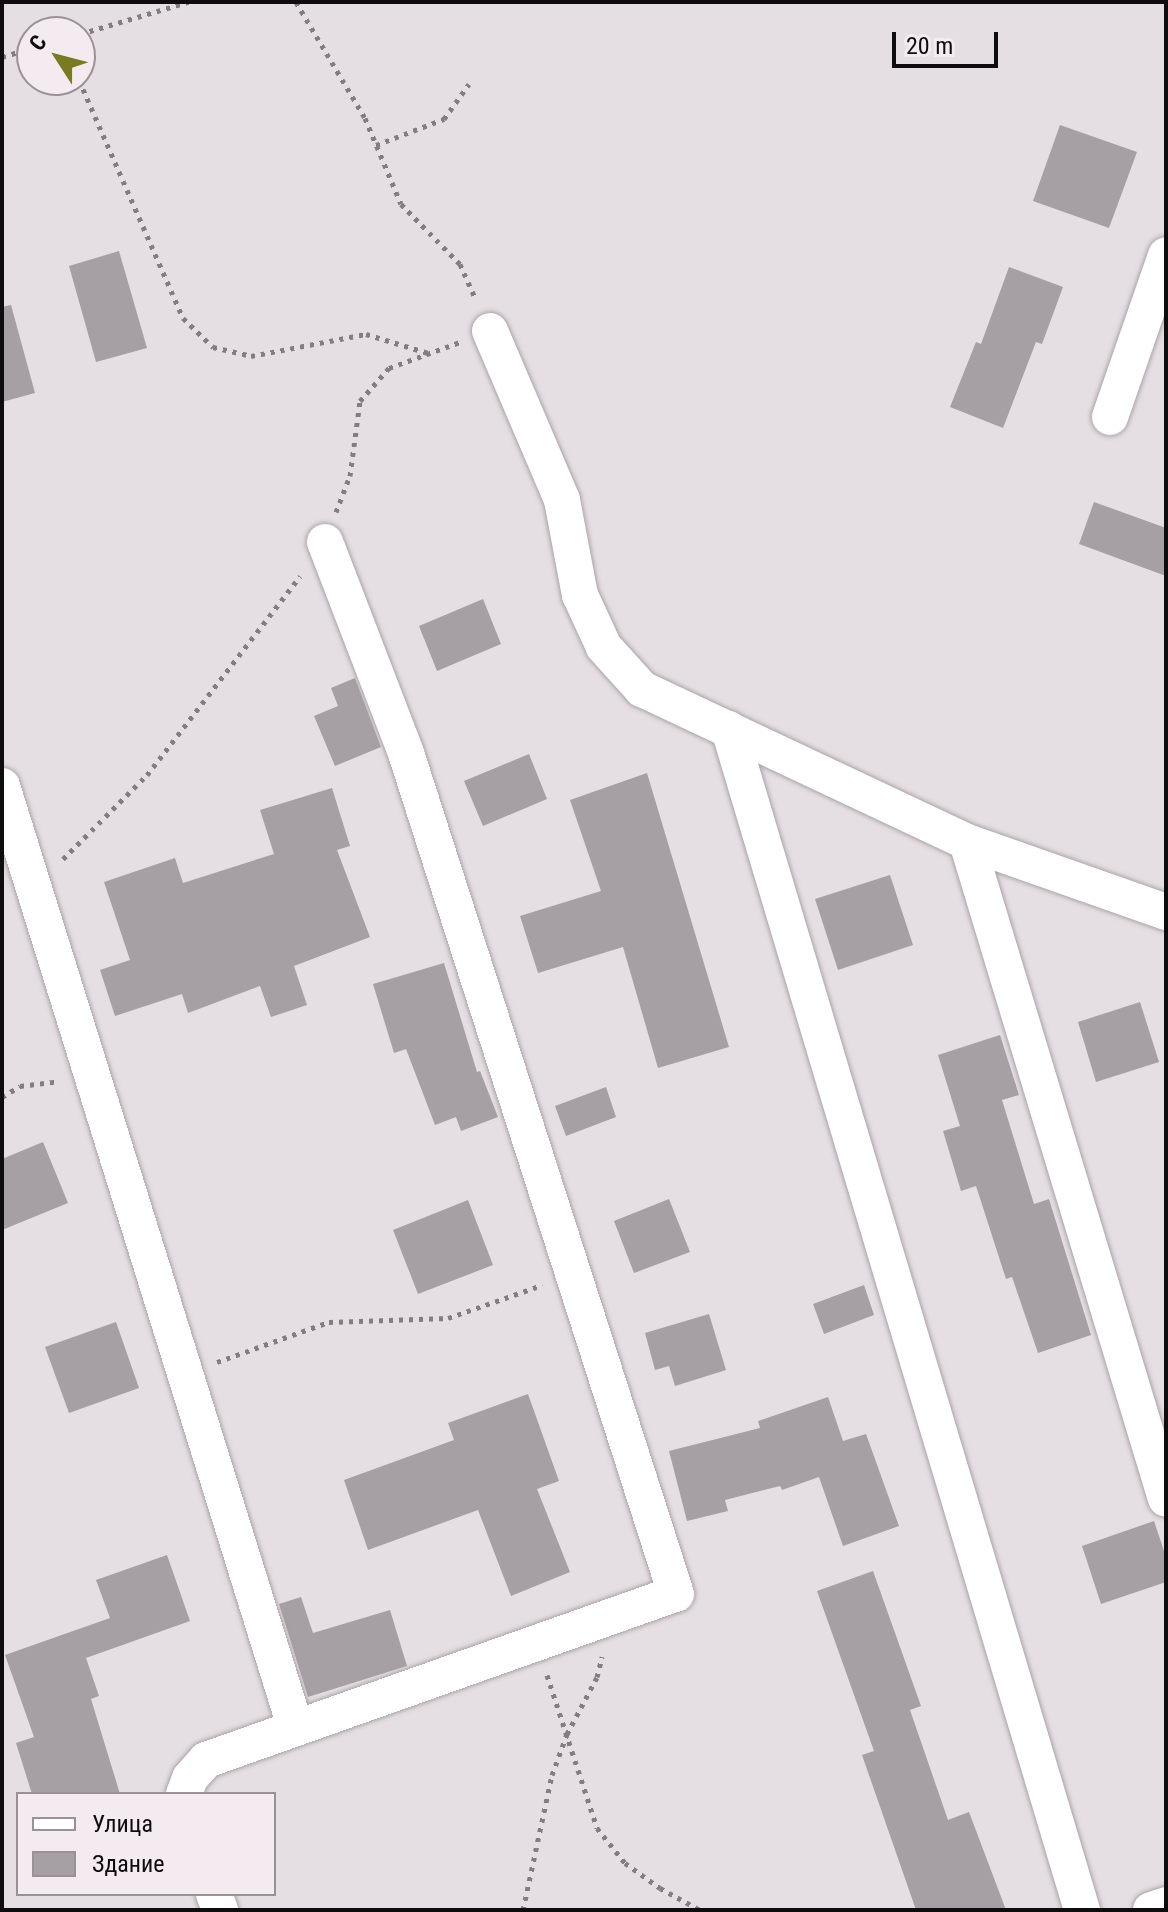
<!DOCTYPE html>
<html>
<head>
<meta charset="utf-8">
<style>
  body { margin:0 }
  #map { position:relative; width:1168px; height:1912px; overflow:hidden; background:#e5dee3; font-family:"Roboto Condensed",sans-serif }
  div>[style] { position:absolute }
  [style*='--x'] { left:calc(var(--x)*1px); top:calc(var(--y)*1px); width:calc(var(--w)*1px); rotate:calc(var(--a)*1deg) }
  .building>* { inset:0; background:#a69fa4 }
  .path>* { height:5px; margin-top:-2.5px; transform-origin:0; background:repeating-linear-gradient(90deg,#837d81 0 4px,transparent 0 10px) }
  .roads { filter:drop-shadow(0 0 2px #aaa3a7) drop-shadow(0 0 2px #aaa3a7) }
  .street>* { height:36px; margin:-18px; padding:0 18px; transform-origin:18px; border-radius:18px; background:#fff }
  span { translate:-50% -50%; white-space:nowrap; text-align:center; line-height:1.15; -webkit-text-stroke:8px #f3ebf0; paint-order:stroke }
  .frame { position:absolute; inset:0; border:4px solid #0f0c0e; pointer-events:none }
  .legend { position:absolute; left:16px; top:1792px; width:260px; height:104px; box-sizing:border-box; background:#f3ebf0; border:2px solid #989296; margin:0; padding:10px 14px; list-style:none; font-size:24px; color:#0f0c0e }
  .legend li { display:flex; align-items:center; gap:16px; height:40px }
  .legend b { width:40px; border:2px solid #989296 }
  .north { position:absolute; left:16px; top:16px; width:80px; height:80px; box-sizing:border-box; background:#f3ebf0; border:2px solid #989296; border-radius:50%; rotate:306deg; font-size:22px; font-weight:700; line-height:32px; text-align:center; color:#0f0c0e }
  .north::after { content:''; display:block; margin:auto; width:28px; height:36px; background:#797a22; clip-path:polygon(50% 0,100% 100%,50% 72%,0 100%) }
  .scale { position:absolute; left:892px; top:32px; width:106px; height:36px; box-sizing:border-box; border:4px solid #0f0c0e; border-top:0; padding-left:10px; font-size:24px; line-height:28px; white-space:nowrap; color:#0f0c0e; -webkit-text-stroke:6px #f3ebf0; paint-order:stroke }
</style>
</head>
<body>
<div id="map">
  <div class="building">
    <div style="clip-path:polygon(1060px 125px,1137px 152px,1109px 228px,1033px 201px)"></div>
    <div style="clip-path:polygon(119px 251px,147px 348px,96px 362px,69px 266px)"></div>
    <div style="clip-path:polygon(1009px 267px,1063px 287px,1042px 344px,1036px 342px,1003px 428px,950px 407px,976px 342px,981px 344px)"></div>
    <div style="clip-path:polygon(11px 305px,35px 393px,2px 402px,2px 307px)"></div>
    <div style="clip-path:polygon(1094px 502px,1166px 528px,1166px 576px,1079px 544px)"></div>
    <div style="clip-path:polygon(483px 599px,501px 644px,437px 671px,419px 626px)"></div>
    <div style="clip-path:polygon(355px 678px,381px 747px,335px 766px,314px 716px,338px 706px,331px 688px)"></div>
    <div style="clip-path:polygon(529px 754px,547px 799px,483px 826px,464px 781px)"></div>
    <div style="clip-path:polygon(647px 773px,729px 1047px,658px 1068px,623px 947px,538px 973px,520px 916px,601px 891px,570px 800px)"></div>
    <div style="clip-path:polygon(332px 788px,350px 846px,337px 850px,370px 937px,294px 966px,307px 1005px,271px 1017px,260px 986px,188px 1013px,182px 994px,115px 1016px,100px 970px,130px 960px,104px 882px,175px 858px,183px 883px,274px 854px,260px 810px)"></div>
    <div style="clip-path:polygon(890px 875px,913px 945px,838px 970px,815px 899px)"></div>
    <div style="clip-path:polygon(444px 963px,477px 1072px,480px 1071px,498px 1117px,461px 1131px,456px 1117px,435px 1125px,406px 1049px,394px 1053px,373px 984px)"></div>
    <div style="clip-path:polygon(1140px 1002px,1159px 1062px,1096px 1082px,1078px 1022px)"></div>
    <div style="clip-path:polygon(1000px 1035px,1019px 1095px,1002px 1100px,1034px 1204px,1049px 1199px,1091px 1335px,1038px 1353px,1012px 1277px,1006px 1279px,976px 1186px,961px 1191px,943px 1131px,960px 1126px,938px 1055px)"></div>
    <div style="clip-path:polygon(606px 1087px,616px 1117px,566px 1136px,555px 1106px)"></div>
    <div style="clip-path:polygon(43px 1142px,68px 1203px,2px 1230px,2px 1159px)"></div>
    <div style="clip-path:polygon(669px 1199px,690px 1252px,634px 1273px,614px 1221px)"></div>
    <div style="clip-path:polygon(468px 1200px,493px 1265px,418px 1294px,393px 1230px)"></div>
    <div style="clip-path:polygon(864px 1285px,874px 1315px,824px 1334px,813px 1304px)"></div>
    <div style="clip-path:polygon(709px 1314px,726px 1370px,675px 1386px,669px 1366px,655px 1370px,645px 1333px)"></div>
    <div style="clip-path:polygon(116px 1322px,139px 1388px,69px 1413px,45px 1347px)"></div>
    <div style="clip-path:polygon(528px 1394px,559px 1481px,537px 1489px,570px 1572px,511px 1596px,478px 1510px,368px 1550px,344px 1480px,454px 1440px,448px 1423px)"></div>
    <div style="clip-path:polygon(828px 1397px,843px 1441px,866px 1434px,899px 1526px,843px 1546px,819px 1477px,782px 1490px,780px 1486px,725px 1500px,728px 1511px,687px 1521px,669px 1451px,760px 1428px,758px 1421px)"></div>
    <div style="clip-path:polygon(1154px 1521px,1166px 1557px,1166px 1582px,1101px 1604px,1082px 1546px)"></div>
    <div style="clip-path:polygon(167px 1555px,190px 1621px,86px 1658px,99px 1696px,91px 1699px,120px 1794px,32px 1794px,16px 1743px,34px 1737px,5px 1655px,110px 1618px,96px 1580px)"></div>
    <div style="clip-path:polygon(873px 1571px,921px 1706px,910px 1710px,948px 1820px,969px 1812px,1006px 1910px,916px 1910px,862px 1755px,874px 1751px,817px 1591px)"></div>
    <div style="clip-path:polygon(301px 1597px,313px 1633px,390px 1610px,407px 1666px,308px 1697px,279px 1604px)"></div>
  </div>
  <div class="path">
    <div style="--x:296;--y:2;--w:135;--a:59.3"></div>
    <div style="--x:365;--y:118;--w:93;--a:67.3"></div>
    <div style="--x:401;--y:204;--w:84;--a:45.5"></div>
    <div style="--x:460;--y:264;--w:39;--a:66"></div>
    <div style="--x:80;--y:34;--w:113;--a:-16.5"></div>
    <div style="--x:2;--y:57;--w:31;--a:-17"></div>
    <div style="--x:79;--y:80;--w:260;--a:66.4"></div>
    <div style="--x:183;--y:318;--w:42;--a:44"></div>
    <div style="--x:213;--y:347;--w:39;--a:13"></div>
    <div style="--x:251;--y:356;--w:117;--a:-10.8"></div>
    <div style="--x:366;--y:334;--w:65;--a:17"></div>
    <div style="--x:376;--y:145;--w:73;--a:-20.9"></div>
    <div style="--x:444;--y:119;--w:43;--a:-54.5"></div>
    <div style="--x:336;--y:512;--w:39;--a:-69"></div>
    <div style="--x:350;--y:476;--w:76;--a:-82.4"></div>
    <div style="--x:360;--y:401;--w:44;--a:-48.7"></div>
    <div style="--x:389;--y:368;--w:76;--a:-20.1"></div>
    <div style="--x:63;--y:859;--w:119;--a:-45"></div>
    <div style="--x:147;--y:775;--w:251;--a:-52.4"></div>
    <div style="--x:2;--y:1097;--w:21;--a:-31"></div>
    <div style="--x:20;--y:1086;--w:38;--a:-7"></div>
    <div style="--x:217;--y:1362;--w:119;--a:-19.7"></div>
    <div style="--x:329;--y:1322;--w:119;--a:-1.9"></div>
    <div style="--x:448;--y:1318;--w:100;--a:-19.3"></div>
    <div style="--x:547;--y:1675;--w:161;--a:71.9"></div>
    <div style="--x:597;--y:1828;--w:45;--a:51.3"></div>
    <div style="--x:625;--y:1863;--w:43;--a:35.5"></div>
    <div style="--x:660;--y:1888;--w:46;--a:28.8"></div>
    <div style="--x:523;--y:1910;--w:138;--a:-77.9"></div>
    <div style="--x:552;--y:1775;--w:44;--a:-69.9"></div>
    <div style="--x:567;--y:1734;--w:64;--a:-62.2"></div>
    <div style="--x:597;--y:1677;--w:21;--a:-76"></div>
  </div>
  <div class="roads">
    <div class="street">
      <div style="--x:490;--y:331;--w:184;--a:66.9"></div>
      <div style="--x:562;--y:500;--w:97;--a:79.3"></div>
      <div style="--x:580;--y:595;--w:57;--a:65.2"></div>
      <div style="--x:604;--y:647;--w:57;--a:47.9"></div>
      <div style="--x:642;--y:689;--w:359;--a:25.2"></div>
      <div style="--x:967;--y:842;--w:211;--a:19.4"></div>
      <div style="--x:1110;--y:417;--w:171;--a:-70.9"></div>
      <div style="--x:729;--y:729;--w:1233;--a:73.36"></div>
      <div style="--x:2;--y:786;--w:985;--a:72.69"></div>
      <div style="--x:967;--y:842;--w:686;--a:73.15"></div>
      <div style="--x:184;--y:1794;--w:17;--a:-69"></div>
      <div style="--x:190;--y:1778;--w:24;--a:-48"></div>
      <div style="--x:206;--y:1760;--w:498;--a:-19.5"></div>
      <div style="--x:676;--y:1594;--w:883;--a:-107.8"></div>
      <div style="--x:406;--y:753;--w:226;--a:-111"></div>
      <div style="--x:214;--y:1894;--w:17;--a:69"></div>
      <div style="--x:1151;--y:1910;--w:16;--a:-18"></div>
    </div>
  </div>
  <div class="frame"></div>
  <ul class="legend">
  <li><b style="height:10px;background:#fff"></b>Улица</li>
  <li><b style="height:22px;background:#a69fa4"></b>Здание</li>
  </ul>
  <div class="north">С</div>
  <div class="scale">20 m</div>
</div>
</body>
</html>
